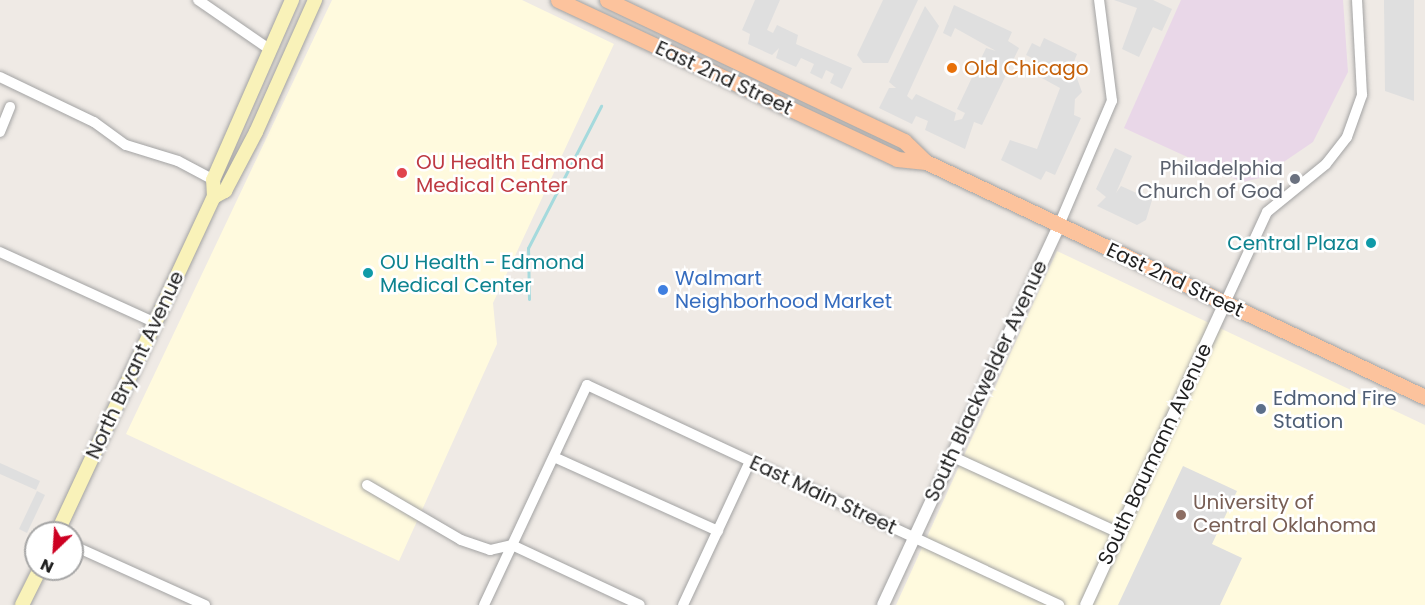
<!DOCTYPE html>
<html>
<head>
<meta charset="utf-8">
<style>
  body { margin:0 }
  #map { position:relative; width:1425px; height:605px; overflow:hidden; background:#efeae5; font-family:Poppins,sans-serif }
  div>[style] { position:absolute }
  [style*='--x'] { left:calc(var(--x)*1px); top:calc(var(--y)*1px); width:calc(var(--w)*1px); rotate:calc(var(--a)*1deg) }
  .industrial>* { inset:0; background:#e9d7e8 }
  .education>* { inset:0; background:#fffade }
  .parking>* { inset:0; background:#dfdfdf }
  .stream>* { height:3px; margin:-1.5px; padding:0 1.5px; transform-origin:1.5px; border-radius:1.5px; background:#a5dadd }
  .roads { filter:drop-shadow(0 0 2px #a3a3a3) drop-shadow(0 0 2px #a3a3a3) }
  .minor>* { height:10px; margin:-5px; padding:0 5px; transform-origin:5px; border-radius:5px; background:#fff }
  .tertiary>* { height:12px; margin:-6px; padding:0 6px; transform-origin:6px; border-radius:6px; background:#fff }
  .secondary>* { height:14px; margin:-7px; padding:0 7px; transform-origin:7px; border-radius:7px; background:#f9f2b9 }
  .primary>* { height:15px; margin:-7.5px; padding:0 7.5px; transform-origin:7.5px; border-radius:7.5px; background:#fcc39d }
  .dots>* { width:16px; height:16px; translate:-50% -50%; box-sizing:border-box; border:3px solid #fff; border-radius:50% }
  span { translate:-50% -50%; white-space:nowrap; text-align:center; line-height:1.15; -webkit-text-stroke:5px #fff; paint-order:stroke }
  .food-label { font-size:20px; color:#c56008 }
  .left { translate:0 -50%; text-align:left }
  .street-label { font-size:20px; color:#1f1f1f }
  .health-label { font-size:20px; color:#be3a42 }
  .worship-label { font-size:20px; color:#5b616d }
  .right { translate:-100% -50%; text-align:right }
  .culture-label { font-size:20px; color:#0d838f }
  .shop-label { font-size:20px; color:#366cbe }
  .service-label { font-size:20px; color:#4e5e75 }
  .education-label { font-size:20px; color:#785e54 }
  .north { position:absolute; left:24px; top:521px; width:60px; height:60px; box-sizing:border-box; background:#fff; border:2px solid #a5a5a5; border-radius:50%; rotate:205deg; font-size:16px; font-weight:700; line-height:24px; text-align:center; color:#1f1f1f }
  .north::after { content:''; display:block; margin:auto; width:21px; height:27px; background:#cd0022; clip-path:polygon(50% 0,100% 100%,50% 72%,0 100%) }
</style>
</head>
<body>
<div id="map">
  <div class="industrial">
    <div style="clip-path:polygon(1181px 0,1343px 0,1348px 72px,1313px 142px,1260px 178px,1242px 182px,1124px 128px)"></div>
  </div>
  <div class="education">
    <div style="clip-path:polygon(332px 0,522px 0,614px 44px,493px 303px,497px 344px,399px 561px,126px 434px)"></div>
    <div style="clip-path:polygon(1057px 251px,1425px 425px,1425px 605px,896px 605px)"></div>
  </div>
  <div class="parking">
    <div style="clip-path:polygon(755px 0,780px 0,767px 30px,773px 33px,777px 25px,798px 35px,796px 44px,852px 68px,842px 89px,830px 83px,834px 74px,826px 70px,822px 79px,810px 73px,814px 64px,801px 58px,796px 67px,776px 58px,779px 48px,772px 55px,748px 44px,750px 34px,742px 30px)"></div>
    <div style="clip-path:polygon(883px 0,918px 0,888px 63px,863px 63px,857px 55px)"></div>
    <div style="clip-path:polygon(1114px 0,1153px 0,1172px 9px,1162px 31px,1153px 27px,1139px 57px,1122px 49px,1137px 8px)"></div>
    <div style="clip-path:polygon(1384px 0,1414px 0,1414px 101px,1385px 91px)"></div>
    <div style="clip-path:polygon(954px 5px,1012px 32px,1008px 41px,1019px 48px,982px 125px,974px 122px,965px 149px,925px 130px,928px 121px,916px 116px,912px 124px,879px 108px,889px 88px,896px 88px,889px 82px,925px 6px,939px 26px,907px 96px,912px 100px,916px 94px,956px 113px,954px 121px,962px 119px,965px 113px,957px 109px,986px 48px,996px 51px,955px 28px,951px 37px,943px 33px)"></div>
    <div style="clip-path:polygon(1044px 38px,1077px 54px,1073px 64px,1081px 64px,1074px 70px,1082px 92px,1075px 99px,1074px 115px,1081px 118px,1055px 175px,1046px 171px,1041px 180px,1001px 160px,1010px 140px,1037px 149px,1060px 88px,1029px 71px,1034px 59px,1026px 55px,1032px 43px,1040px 47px)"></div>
    <div style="clip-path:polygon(1115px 148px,1132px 156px,1116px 193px,1121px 186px,1152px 200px,1146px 220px,1137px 225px,1097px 206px,1106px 197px,1096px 189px)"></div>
    <div style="clip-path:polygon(0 463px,40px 481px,36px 490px,0 474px)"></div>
    <div style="clip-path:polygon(1183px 466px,1237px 491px,1212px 544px,1242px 558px,1220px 605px,1118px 605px)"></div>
    <div style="clip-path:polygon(37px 491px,45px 495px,27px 533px,19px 529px)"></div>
  </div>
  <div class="stream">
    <div style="--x:529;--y:299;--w:51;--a:-91.1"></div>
    <div style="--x:528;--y:248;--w:160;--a:-62.8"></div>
  </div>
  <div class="roads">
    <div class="minor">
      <div style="--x:198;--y:0;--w:86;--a:34.6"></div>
      <div style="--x:0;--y:77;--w:104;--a:25.6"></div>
      <div style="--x:94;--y:122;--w:39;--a:36"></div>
      <div style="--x:126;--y:145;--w:54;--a:17.1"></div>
      <div style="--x:178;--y:161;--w:40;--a:28"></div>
      <div style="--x:0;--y:132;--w:27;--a:-68"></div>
      <div style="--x:1059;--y:225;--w:135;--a:-66.9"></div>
      <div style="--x:1112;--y:101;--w:102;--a:-97.3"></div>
      <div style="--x:0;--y:252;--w:171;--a:24.5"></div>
      <div style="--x:1225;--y:303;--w:100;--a:-65.2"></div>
      <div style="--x:1267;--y:212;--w:76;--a:-39.1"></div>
      <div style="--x:1326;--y:164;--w:34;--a:-52"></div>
      <div style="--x:1347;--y:137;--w:45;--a:-70.3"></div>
      <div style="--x:1362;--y:95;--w:95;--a:-93"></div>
      <div style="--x:951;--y:456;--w:185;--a:24.6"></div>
      <div style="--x:554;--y:457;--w:180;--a:24.3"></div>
      <div style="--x:367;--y:485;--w:109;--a:30.3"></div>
      <div style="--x:461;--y:540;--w:31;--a:19"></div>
      <div style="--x:490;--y:550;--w:23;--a:-13"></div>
      <div style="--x:512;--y:545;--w:141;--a:25.1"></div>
      <div style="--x:72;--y:545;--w:146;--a:24.3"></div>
      <div style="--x:484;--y:605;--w:243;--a:-64.9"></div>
      <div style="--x:587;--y:385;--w:521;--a:24.99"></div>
      <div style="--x:683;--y:605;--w:159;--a:-65"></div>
    </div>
    <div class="tertiary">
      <div style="--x:883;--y:605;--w:419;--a:-65.1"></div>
      <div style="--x:1086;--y:605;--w:332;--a:-65.3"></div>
    </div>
    <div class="secondary">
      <div style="--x:214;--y:197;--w:13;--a:-29"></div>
      <div style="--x:225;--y:191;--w:67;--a:-62.3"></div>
      <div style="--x:256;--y:132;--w:145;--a:-65.9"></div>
      <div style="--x:57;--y:533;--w:371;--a:-65"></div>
      <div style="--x:214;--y:197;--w:17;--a:-93"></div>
      <div style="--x:213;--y:180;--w:197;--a:-66.3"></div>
      <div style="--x:22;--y:605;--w:40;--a:-63.4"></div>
    </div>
    <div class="primary">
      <div style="--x:558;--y:0;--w:374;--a:25.1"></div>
      <div style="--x:897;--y:159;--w:29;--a:6"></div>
      <div style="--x:607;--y:0;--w:329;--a:25.4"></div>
      <div style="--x:904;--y:141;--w:30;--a:44"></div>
      <div style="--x:926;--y:162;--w:552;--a:25.22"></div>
    </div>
  </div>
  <div class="dots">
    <div style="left:952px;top:68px;background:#e8710a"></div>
    <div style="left:402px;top:173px;background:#e0444e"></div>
    <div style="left:1295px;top:179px;background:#6b7280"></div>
    <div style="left:1371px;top:243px;background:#0f9aa8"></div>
    <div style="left:368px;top:273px;background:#0f9aa8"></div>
    <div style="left:663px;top:290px;background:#3f7fe0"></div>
    <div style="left:1261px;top:409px;background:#5c6f8a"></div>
    <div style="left:1181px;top:515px;background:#8d6e63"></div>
  </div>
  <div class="food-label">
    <span class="left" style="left:964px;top:68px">Old Chicago</span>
  </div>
  <div class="street-label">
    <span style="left:724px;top:78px;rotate:25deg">East 2nd Street</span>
    <span style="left:1175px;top:280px;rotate:25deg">East 2nd Street</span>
    <span style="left:135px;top:365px;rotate:-65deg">North Bryant Avenue</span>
    <span style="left:986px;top:381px;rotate:-65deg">South Blackwelder Avenue</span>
    <span style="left:1155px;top:454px;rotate:-65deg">South Baumann Avenue</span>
    <span style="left:823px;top:495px;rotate:25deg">East Main Street</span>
  </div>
  <div class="health-label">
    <span class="left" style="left:416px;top:174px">OU Health Edmond<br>Medical Center</span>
  </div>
  <div class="worship-label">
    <span class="right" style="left:1283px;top:180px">Philadelphia<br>Church of God</span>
  </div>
  <div class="culture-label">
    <span class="right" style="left:1359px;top:243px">Central Plaza</span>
    <span class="left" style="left:380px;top:274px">OU Health - Edmond<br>Medical Center</span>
  </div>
  <div class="shop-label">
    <span class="left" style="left:675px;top:290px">Walmart<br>Neighborhood Market</span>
  </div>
  <div class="service-label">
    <span class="left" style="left:1273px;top:410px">Edmond Fire<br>Station</span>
  </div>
  <div class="education-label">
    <span class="left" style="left:1193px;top:514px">University of<br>Central Oklahoma</span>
  </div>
  <div class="north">N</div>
</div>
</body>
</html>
